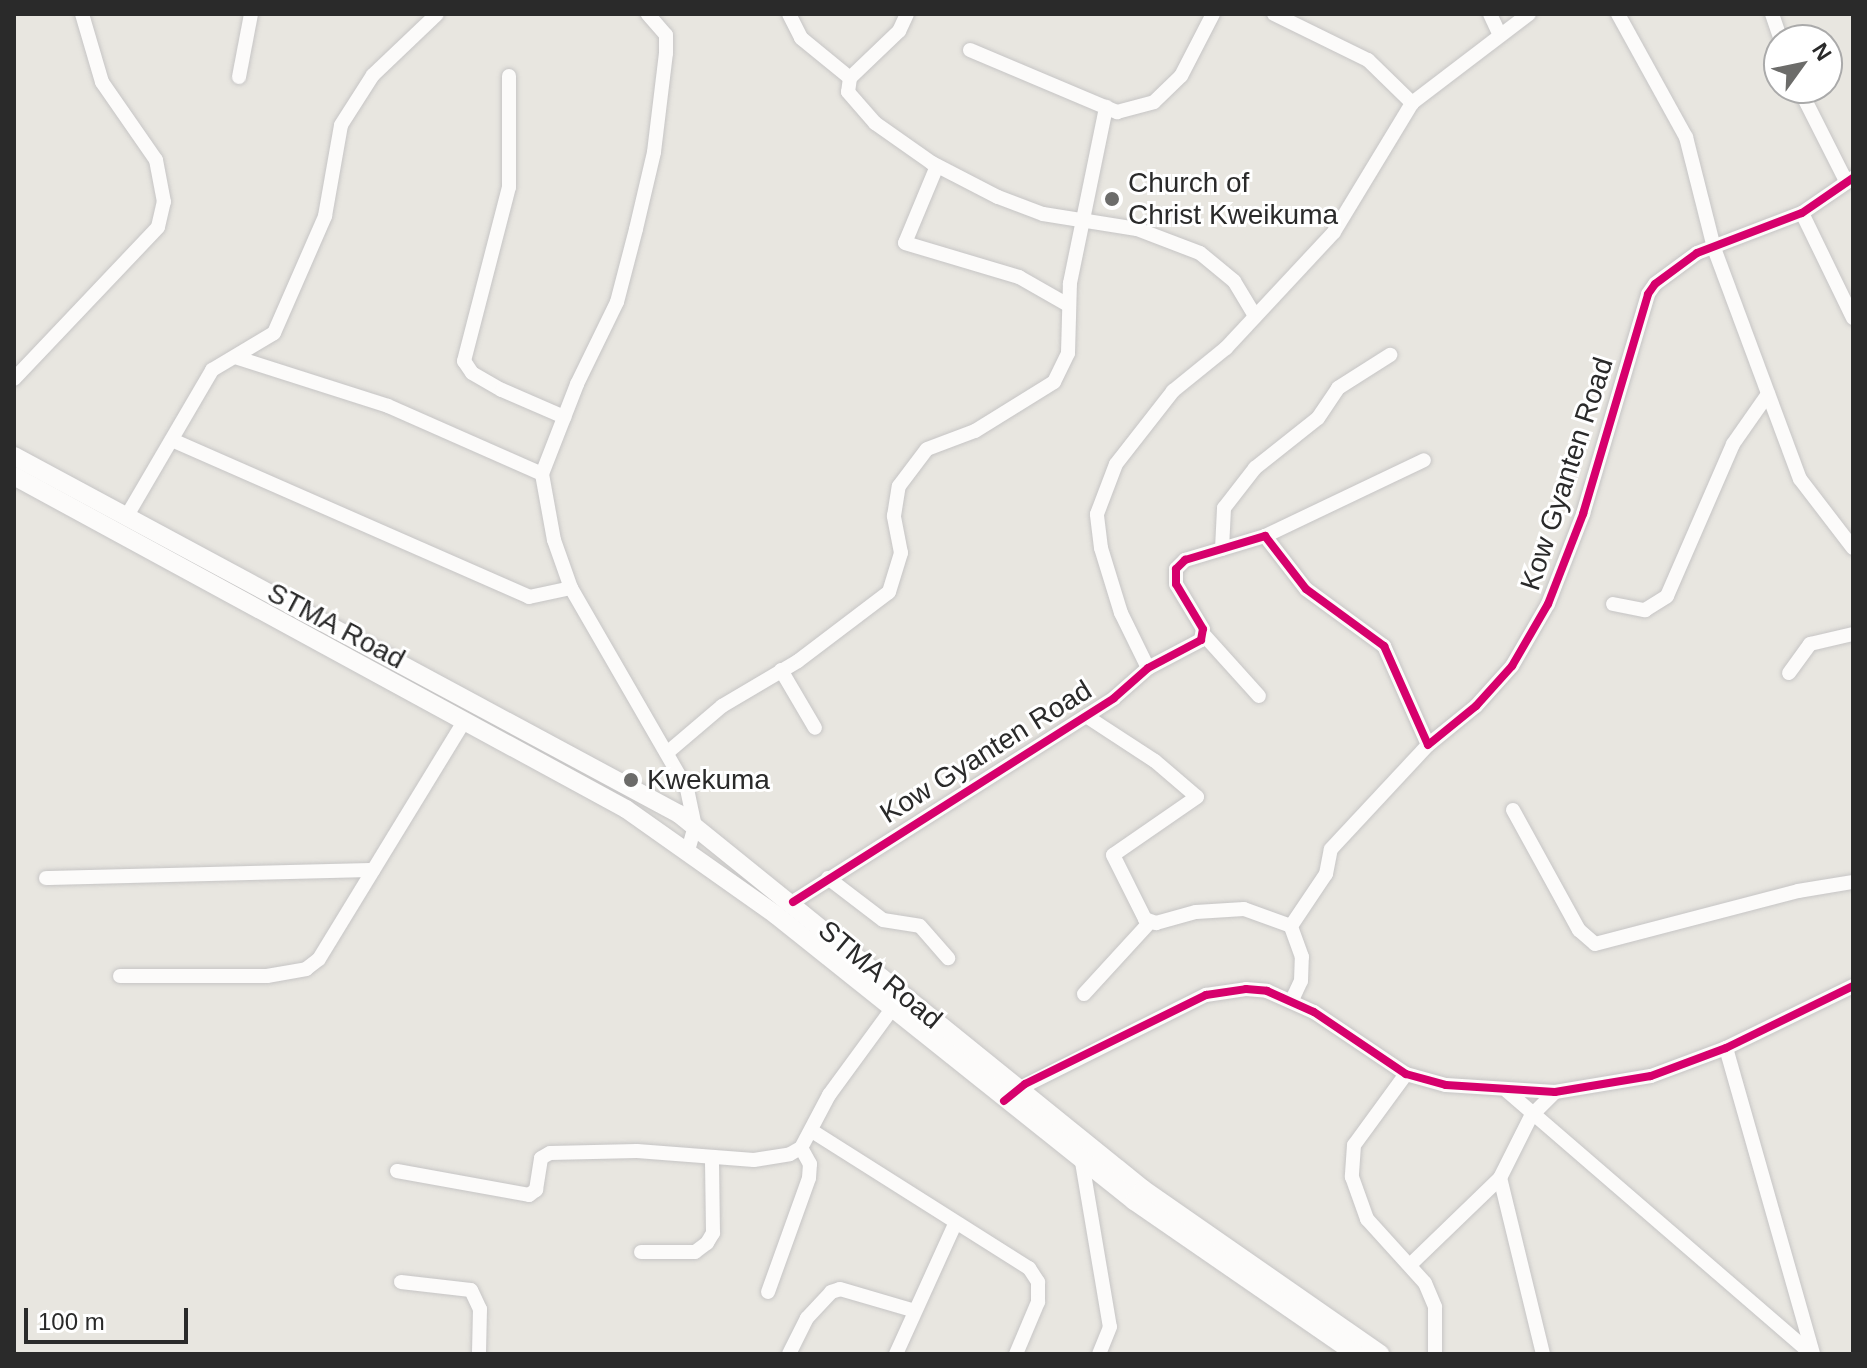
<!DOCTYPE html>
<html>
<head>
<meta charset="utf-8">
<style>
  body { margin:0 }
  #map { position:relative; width:1867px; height:1368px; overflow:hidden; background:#e8e6e0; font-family:Helvetica,sans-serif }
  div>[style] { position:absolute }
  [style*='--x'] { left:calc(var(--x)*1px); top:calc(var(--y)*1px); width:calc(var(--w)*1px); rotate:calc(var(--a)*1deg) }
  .roads { filter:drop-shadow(0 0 2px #c6c5c5) drop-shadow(0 0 2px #c6c5c5) }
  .street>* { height:14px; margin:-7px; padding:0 7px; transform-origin:7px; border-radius:7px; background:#fcfbfa }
  .secondary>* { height:18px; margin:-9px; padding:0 9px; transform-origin:9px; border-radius:9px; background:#fcfbfa }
  .cycleway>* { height:8px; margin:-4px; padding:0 4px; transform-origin:4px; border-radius:4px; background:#d6006c }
  .dots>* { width:22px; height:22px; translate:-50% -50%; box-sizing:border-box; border:4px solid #fff; border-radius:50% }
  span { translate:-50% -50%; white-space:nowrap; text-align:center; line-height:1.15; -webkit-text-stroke:6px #fff; paint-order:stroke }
  .poi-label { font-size:28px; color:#2a2a2a }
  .left { translate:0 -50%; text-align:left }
  .street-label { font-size:28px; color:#2a2a2a }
  .frame { position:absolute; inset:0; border:16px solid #2a2a2a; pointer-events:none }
  .north { position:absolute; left:1763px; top:24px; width:80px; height:80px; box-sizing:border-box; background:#fff; border:2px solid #aaa; border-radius:50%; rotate:57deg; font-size:22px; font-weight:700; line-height:32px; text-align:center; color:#2a2a2a }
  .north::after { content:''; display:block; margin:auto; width:28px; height:36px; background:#6c6c6a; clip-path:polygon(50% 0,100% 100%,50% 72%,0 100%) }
  .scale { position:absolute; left:24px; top:1308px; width:164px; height:36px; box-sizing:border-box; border:4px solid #2a2a2a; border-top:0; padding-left:10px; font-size:24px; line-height:28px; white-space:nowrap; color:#2a2a2a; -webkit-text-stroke:6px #fff; paint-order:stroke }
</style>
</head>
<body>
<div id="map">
  <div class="roads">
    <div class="street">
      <div style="--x:789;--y:14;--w:27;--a:63"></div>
      <div style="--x:801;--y:38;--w:63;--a:39.2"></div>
      <div style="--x:907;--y:14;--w:19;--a:115"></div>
      <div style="--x:899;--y:31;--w:68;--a:136.2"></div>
      <div style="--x:850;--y:78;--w:14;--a:98"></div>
      <div style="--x:848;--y:92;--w:41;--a:48.9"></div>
      <div style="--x:875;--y:123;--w:70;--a:35.1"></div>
      <div style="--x:932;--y:163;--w:74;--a:27.3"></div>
      <div style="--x:998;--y:197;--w:48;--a:20.7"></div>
      <div style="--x:1043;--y:214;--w:95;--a:9.1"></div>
      <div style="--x:1137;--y:229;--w:67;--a:20.9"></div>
      <div style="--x:1200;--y:253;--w:44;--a:39.5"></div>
      <div style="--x:1234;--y:281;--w:39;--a:59"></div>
      <div style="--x:1274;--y:14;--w:105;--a:26.1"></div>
      <div style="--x:1368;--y:60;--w:62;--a:44.3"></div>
      <div style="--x:1490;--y:14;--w:21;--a:65"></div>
      <div style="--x:1618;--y:14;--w:141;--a:61.1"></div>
      <div style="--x:1686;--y:137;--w:114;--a:75.8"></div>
      <div style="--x:1714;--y:248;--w:246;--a:69.6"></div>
      <div style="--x:1800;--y:479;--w:87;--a:52.5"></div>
      <div style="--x:1772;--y:14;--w:28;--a:71"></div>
      <div style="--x:970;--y:50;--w:160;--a:22.9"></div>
      <div style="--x:1117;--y:112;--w:38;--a:-15"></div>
      <div style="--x:1154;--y:102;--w:37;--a:-44"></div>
      <div style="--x:1181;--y:76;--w:70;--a:-62.7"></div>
      <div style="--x:509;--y:76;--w:111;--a:90"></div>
      <div style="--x:509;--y:187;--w:180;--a:104.5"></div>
      <div style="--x:464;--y:361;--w:14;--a:56"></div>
      <div style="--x:472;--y:373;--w:34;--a:30"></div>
      <div style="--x:502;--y:390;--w:68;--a:23.5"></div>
      <div style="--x:239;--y:77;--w:64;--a:-79.2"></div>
      <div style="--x:1799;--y:88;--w:104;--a:63.2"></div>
      <div style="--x:937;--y:166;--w:83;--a:112.6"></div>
      <div style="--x:905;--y:243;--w:119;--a:16.6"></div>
      <div style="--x:1019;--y:277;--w:56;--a:29.7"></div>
      <div style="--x:1802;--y:213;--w:117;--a:64.1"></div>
      <div style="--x:238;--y:358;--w:157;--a:17.7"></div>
      <div style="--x:388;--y:406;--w:168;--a:23.8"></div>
      <div style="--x:542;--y:474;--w:67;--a:79.7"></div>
      <div style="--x:554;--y:540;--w:51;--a:70.5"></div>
      <div style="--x:14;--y:379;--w:209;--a:-46.5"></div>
      <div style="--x:158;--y:227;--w:26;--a:-77"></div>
      <div style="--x:164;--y:202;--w:43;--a:-100.8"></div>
      <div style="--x:156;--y:160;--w:95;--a:-124.7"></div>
      <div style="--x:102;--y:82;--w:71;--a:-106.4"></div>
      <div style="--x:172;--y:440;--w:390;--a:23.7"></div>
      <div style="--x:529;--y:597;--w:43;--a:-12.1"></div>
      <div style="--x:571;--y:588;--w:232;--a:60"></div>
      <div style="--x:687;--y:789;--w:38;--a:78"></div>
      <div style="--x:695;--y:826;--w:25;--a:106"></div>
      <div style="--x:542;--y:474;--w:97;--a:-68.7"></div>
      <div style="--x:577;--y:384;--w:91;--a:-64"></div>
      <div style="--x:617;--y:302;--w:75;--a:-75.4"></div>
      <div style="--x:636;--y:229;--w:79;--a:-76.8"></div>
      <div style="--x:654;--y:152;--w:100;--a:-83.1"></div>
      <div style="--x:666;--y:53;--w:18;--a:-90"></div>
      <div style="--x:666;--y:35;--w:28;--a:-131"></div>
      <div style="--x:128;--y:514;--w:167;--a:-59.7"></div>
      <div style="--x:212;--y:370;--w:72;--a:-30.8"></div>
      <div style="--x:274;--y:333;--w:128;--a:-66.4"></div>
      <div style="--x:325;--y:216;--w:92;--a:-80"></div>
      <div style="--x:341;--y:125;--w:59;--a:-57.4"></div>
      <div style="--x:373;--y:75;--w:88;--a:-43.6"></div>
      <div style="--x:1265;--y:536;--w:176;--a:-25.5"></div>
      <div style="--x:1222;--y:549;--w:41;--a:-87.2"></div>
      <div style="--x:1224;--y:508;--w:51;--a:-52.2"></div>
      <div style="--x:1255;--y:468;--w:80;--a:-38.4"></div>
      <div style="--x:1318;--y:418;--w:36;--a:-56"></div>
      <div style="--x:1338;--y:388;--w:62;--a:-32.4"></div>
      <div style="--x:1613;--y:604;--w:33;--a:11"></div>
      <div style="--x:1645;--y:610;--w:26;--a:-32"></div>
      <div style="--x:1667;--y:596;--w:166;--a:-66.5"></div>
      <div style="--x:1733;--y:444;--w:61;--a:-55"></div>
      <div style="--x:1204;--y:635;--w:82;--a:48"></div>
      <div style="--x:1148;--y:668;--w:61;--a:-116.1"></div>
      <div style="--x:1121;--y:613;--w:68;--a:-107.1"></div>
      <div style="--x:1101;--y:548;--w:34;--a:-97"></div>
      <div style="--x:1097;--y:514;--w:53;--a:-69.2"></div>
      <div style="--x:1116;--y:464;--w:93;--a:-52"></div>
      <div style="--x:1173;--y:391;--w:68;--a:-39.1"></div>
      <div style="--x:1226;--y:348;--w:158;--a:-47"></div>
      <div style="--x:1334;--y:232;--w:151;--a:-58.8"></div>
      <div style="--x:1412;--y:103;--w:147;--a:-37.3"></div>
      <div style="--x:781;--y:670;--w:67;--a:59.6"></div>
      <div style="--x:1789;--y:673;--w:36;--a:-54"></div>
      <div style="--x:1810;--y:644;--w:44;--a:-13.1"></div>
      <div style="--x:1086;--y:716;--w:82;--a:33.1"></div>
      <div style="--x:1155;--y:761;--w:55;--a:40.6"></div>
      <div style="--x:1197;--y:797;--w:102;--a:145.4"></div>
      <div style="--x:1113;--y:855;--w:72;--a:63.4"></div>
      <div style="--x:1145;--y:919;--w:12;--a:20"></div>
      <div style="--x:1156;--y:923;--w:41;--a:-15.4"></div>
      <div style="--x:1196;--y:912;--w:48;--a:-3.6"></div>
      <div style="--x:1244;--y:909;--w:50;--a:19.9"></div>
      <div style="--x:668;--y:752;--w:71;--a:-40.4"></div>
      <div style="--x:722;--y:706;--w:88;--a:-30.6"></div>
      <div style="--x:798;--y:661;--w:114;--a:-37.2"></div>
      <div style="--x:889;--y:592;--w:41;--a:-72.9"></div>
      <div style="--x:901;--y:553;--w:38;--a:-101"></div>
      <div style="--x:894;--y:516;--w:30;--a:-81"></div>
      <div style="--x:899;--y:486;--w:46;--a:-52.9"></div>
      <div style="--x:927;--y:449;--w:51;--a:-20.6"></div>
      <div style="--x:975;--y:431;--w:93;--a:-31.8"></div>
      <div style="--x:1054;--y:382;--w:32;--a:-64"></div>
      <div style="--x:1068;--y:353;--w:70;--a:-88.4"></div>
      <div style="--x:1070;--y:283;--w:180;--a:-78.4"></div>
      <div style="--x:1513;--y:810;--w:137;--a:61.2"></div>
      <div style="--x:1579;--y:930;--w:21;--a:41"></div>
      <div style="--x:1595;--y:944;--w:210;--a:-14.6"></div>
      <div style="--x:1798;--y:891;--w:56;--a:-9.3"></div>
      <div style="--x:46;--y:878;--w:327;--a:-1.4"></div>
      <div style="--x:828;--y:878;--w:69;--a:37.4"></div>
      <div style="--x:883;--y:920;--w:37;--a:9"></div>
      <div style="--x:920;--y:926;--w:43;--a:48.8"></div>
      <div style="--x:793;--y:902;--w:380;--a:-32.4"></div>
      <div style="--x:1114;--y:698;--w:45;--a:-41.4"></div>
      <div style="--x:1148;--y:668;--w:60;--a:-27.8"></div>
      <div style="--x:1201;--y:640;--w:11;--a:-80"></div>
      <div style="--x:1203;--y:629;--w:52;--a:-121"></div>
      <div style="--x:1176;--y:584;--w:15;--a:-90"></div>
      <div style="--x:1176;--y:569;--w:13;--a:-45"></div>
      <div style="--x:1185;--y:560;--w:84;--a:-16.7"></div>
      <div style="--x:1265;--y:536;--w:67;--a:52.3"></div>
      <div style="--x:1306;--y:589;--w:97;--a:36.2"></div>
      <div style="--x:1384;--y:646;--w:108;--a:66"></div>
      <div style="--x:1428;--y:745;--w:62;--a:-39.1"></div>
      <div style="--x:1476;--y:706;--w:54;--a:-48"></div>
      <div style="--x:1512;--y:666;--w:72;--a:-59.9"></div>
      <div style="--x:1548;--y:604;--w:97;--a:-68.7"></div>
      <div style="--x:1583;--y:514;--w:229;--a:-73.5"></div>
      <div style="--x:1648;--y:294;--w:12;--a:-55"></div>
      <div style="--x:1655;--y:284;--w:52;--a:-36.4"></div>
      <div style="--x:1697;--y:253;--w:112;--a:-20.9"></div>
      <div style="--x:1802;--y:213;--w:62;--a:-34.5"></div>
      <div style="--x:120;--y:976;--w:147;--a:0"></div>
      <div style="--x:267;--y:976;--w:40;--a:-10"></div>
      <div style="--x:306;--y:969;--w:16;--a:-38"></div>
      <div style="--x:319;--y:959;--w:280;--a:-58.6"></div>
      <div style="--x:1084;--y:994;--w:98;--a:-47.5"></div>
      <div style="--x:1292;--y:1000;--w:21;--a:-65"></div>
      <div style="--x:1301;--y:981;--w:24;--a:-88"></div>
      <div style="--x:1302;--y:957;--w:33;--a:-110"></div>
      <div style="--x:1291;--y:926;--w:63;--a:-56.1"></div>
      <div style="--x:1326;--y:874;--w:25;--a:-79"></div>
      <div style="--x:1331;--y:849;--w:142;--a:-47"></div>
      <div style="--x:1726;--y:1048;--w:318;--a:74.1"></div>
      <div style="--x:1406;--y:1074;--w:88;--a:126.2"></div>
      <div style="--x:1354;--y:1145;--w:32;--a:94"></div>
      <div style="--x:1352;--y:1177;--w:45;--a:70.3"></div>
      <div style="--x:1367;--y:1219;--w:86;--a:47.8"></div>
      <div style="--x:1425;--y:1283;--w:26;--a:67"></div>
      <div style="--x:1435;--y:1307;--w:47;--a:90"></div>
      <div style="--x:1507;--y:1091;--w:403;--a:40.8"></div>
      <div style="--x:1012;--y:1092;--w:217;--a:-26.6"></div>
      <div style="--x:1206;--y:995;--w:40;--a:-8.5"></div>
      <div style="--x:1246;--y:989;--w:21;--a:5"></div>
      <div style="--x:1267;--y:991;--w:51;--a:24.1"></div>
      <div style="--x:1314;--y:1012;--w:111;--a:34"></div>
      <div style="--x:1406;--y:1074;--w:41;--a:15.4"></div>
      <div style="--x:1446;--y:1085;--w:109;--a:3.7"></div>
      <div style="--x:1555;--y:1092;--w:97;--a:-9.5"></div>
      <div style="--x:1651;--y:1076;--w:80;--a:-20.5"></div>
      <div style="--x:1726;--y:1048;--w:141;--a:-26"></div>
      <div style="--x:812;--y:1131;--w:257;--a:32.3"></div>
      <div style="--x:1029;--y:1268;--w:17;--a:57"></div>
      <div style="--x:1038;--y:1282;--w:20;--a:90"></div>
      <div style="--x:1038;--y:1302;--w:56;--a:112.9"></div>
      <div style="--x:1082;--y:1162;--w:167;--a:80.4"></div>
      <div style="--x:1110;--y:1327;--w:29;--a:112"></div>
      <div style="--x:397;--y:1171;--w:134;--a:10.3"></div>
      <div style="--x:529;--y:1195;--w:9;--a:-36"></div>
      <div style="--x:536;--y:1190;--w:32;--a:-81"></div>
      <div style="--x:541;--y:1158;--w:10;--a:-29"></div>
      <div style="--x:550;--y:1153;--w:87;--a:-1.3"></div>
      <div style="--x:637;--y:1151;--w:117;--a:4.4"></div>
      <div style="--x:754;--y:1160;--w:36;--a:-9"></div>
      <div style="--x:790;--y:1154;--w:13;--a:-29"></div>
      <div style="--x:801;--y:1148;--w:60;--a:-62.2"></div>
      <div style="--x:829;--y:1095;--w:107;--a:-53.8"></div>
      <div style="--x:641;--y:1252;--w:54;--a:0"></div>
      <div style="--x:695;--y:1252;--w:15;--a:-37"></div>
      <div style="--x:707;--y:1243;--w:12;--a:-59"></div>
      <div style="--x:713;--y:1233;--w:76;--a:-90.8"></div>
      <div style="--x:1411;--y:1264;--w:124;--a:-44"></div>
      <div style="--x:401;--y:1282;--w:70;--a:6.5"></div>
      <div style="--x:471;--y:1290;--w:21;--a:65"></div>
      <div style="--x:480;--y:1309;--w:45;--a:91.3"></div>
      <div style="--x:768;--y:1292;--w:121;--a:-70.2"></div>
      <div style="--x:809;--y:1178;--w:14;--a:-86"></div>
      <div style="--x:810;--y:1164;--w:18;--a:-119"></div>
      <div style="--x:789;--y:1354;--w:40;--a:-63.4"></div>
      <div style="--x:807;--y:1318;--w:35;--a:-47"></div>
      <div style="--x:831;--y:1292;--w:9;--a:-18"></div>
      <div style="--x:840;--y:1289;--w:78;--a:16.3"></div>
      <div style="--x:896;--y:1354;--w:143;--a:-65.6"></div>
      <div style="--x:1543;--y:1354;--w:181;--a:-103.7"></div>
      <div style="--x:1500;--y:1178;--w:69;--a:-63.4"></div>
      <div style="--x:1531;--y:1116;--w:34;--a:-45"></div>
    </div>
    <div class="secondary">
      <div style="--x:14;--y:456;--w:755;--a:28.3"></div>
      <div style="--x:679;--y:814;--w:597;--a:38.94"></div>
      <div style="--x:1143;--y:1189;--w:289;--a:34.8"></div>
      <div style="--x:14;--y:476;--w:697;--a:28.55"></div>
      <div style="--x:626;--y:809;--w:184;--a:35.2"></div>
      <div style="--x:776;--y:915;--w:458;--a:38.6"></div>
      <div style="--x:1134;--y:1201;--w:270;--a:34.6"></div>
    </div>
  </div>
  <div class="cycleway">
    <div style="--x:793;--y:902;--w:380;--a:-32.4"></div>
    <div style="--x:1114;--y:698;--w:45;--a:-41.4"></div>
    <div style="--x:1148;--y:668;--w:60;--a:-27.8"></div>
    <div style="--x:1201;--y:640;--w:11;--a:-80"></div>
    <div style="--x:1203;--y:629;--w:52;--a:-121"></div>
    <div style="--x:1176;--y:584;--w:15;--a:-90"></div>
    <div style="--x:1176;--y:569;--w:13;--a:-45"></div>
    <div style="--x:1185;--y:560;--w:84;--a:-16.7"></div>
    <div style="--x:1265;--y:536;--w:67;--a:52.3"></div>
    <div style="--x:1306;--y:589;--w:97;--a:36.2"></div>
    <div style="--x:1384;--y:646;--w:108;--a:66"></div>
    <div style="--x:1428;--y:745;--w:62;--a:-39.1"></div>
    <div style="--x:1476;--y:706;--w:54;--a:-48"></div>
    <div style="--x:1512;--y:666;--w:72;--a:-59.9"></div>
    <div style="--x:1548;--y:604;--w:97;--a:-68.7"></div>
    <div style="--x:1583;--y:514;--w:229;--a:-73.5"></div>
    <div style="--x:1648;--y:294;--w:12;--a:-55"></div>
    <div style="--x:1655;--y:284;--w:52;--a:-36.4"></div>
    <div style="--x:1697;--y:253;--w:112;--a:-20.9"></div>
    <div style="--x:1802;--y:213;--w:62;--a:-34.5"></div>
    <div style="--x:1004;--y:1101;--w:27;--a:-39"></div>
    <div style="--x:1025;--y:1084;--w:202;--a:-26.2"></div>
    <div style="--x:1206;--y:995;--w:40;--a:-8.5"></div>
    <div style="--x:1246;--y:989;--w:21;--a:5"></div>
    <div style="--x:1267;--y:991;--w:51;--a:24.1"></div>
    <div style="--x:1314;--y:1012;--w:111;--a:34"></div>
    <div style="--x:1406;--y:1074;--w:41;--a:15.4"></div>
    <div style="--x:1446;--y:1085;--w:109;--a:3.7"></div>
    <div style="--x:1555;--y:1092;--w:97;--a:-9.5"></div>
    <div style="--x:1651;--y:1076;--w:80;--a:-20.5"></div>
    <div style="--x:1726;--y:1048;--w:141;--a:-26"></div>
  </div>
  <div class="dots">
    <div style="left:1112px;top:199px;background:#6c6c6a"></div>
    <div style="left:631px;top:780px;background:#6c6c6a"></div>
  </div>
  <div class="poi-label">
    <span class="left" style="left:1128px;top:199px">Church of<br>Christ Kweikuma</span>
    <span class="left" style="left:647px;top:780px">Kwekuma</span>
  </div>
  <div class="street-label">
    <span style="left:1567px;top:474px;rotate:-72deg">Kow Gyanten Road</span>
    <span style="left:336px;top:626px;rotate:28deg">STMA Road</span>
    <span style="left:986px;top:752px;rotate:-32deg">Kow Gyanten Road</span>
    <span style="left:880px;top:975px;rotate:40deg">STMA Road</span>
  </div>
  <div class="frame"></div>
  <div class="north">N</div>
  <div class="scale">100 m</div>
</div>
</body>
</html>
